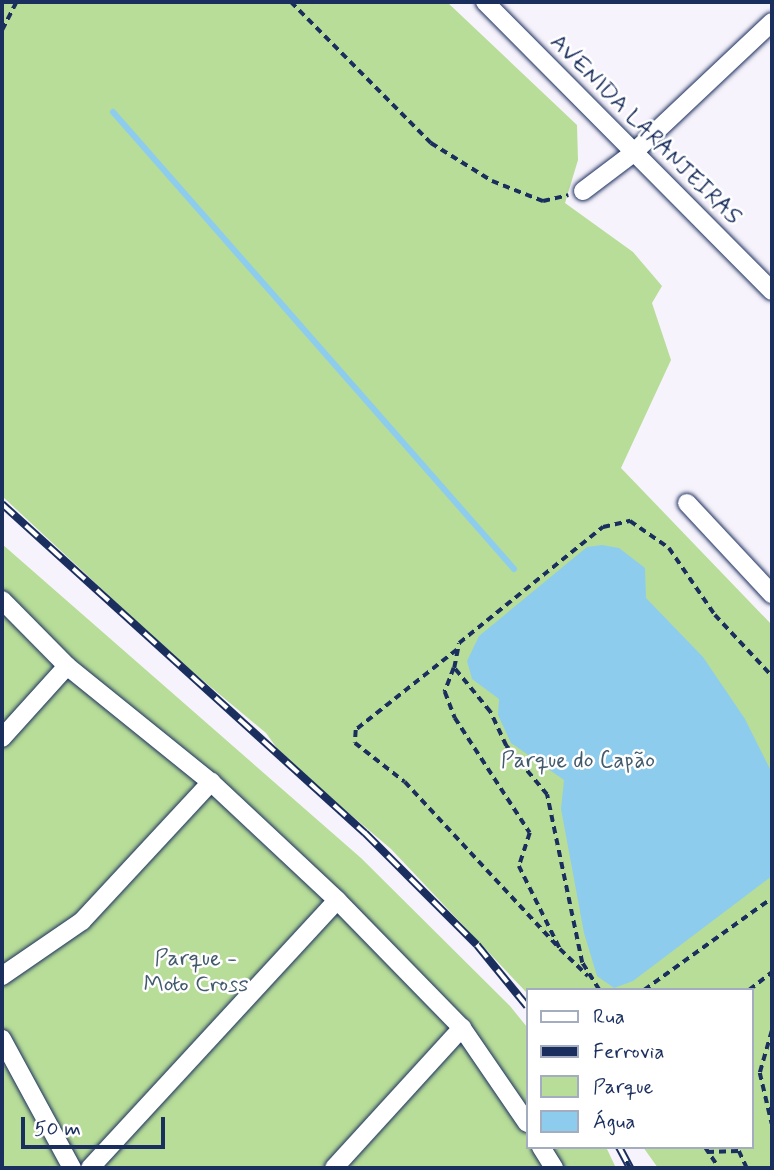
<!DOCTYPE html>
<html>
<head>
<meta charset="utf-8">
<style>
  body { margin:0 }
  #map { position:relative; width:774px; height:1170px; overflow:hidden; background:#f7f3fc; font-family:Mynerve,sans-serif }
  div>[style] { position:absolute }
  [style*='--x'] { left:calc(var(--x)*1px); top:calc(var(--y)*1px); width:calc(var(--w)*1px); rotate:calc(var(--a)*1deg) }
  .green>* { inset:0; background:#b8dd98 }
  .water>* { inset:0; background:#8eccee }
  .stream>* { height:6px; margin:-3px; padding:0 3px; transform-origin:3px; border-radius:3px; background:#8eccee }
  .path>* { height:3.5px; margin-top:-1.75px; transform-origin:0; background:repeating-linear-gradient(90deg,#1b2f5e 0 7px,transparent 0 12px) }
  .roads { filter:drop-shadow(0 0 2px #1b2f5e) drop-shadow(0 0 2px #1b2f5e) }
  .minor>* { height:18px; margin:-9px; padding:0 9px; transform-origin:9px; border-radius:9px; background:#fff }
  .rail>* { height:8px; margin-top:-4px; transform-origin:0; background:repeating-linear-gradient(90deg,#fff 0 16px,#1b2f5e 0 32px); box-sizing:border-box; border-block:2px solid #1b2f5e }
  span { translate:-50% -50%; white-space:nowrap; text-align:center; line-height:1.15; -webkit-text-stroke:5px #fff; paint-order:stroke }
  .street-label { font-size:23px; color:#1b2f5e }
  .park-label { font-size:23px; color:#425a6c }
  .frame { position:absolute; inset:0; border:4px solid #1b2f5e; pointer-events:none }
  .legend { position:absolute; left:526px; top:988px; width:228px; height:161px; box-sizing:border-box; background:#fff; border:2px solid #a4acbf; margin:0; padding:9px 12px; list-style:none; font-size:21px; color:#1b2f5e }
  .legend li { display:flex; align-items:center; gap:14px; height:35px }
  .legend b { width:35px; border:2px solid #a4acbf }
  .scale { position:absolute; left:21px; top:1117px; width:144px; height:32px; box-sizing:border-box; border:4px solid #1b2f5e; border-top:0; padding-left:9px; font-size:21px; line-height:24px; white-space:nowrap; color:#1b2f5e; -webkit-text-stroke:5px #fff; paint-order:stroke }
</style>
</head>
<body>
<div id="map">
  <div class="green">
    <div style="clip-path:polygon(2px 2px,447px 2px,577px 125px,578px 160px,565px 203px,633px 252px,662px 286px,652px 303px,671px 360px,621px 468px,772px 625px,772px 1168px,658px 1168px,643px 1147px,751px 1147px,751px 990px,527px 993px,391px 849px,284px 758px,266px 733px,176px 658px,2px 496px)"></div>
    <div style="clip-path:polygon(2px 544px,361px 858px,510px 1006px,527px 1027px,527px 1147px,606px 1147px,616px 1168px,2px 1168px)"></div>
  </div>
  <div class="water">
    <div style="clip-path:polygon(602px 545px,619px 548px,645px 568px,646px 598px,703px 657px,745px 719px,772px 773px,772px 876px,633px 981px,614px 988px,597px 976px,584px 933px,561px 809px,564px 780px,511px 743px,498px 715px,499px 699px,472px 679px,467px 661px,479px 636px,587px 547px)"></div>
  </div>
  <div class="stream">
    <div style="--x:113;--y:112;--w:608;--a:48.73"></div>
  </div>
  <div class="path">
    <div style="--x:291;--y:2;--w:199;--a:45.2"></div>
    <div style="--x:431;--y:143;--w:72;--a:31.9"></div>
    <div style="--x:492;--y:181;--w:55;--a:21.4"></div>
    <div style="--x:543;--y:201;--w:26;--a:-13"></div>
    <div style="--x:2;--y:30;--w:31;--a:-63"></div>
    <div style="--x:457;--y:650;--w:129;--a:141.6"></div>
    <div style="--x:356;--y:730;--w:13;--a:94"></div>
    <div style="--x:355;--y:743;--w:63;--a:38"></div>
    <div style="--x:405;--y:782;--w:228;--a:47.1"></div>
    <div style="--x:454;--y:668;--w:26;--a:111"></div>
    <div style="--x:445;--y:692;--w:28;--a:69"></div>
    <div style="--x:455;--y:718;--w:137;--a:56.9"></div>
    <div style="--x:530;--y:833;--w:35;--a:108"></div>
    <div style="--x:519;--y:866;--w:93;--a:63.7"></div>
    <div style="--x:560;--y:949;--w:39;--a:44"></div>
    <div style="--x:599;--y:990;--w:32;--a:-122"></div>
    <div style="--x:582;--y:963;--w:172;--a:-101.8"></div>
    <div style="--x:547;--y:795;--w:64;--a:-129.9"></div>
    <div style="--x:506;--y:746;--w:38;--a:-115"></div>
    <div style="--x:490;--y:712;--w:57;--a:-129.3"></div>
    <div style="--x:454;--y:668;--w:25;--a:-79"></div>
    <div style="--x:459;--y:643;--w:185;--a:-38.9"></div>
    <div style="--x:603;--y:527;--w:28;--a:-13"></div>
    <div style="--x:630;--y:521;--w:47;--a:34.7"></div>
    <div style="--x:669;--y:548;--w:81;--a:55.5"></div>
    <div style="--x:715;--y:615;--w:83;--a:46.9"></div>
    <div style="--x:644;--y:990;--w:158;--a:-35.7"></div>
    <div style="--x:749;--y:990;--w:29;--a:-38"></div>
    <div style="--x:772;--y:1031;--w:44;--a:105.9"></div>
    <div style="--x:760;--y:1073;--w:52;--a:76.8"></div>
    <div style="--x:705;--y:1147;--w:25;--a:56"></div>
    <div style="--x:707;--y:1152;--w:32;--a:-2"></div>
    <div style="--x:739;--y:1151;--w:19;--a:65"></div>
  </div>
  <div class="roads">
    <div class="minor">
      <div style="--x:485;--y:2;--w:407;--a:45.2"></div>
      <div style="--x:583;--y:191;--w:61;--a:-37.1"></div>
      <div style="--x:632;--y:154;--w:192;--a:-43.3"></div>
      <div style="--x:687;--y:503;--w:125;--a:47"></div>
      <div style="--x:2;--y:600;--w:93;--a:45.4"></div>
      <div style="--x:67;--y:666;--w:185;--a:38.9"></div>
      <div style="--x:211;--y:782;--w:173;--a:43.1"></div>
      <div style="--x:337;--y:900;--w:179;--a:45.7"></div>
      <div style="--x:462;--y:1028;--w:115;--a:55.6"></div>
      <div style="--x:2;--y:738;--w:97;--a:-47.9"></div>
      <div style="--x:2;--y:976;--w:97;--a:-34.5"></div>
      <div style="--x:82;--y:921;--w:190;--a:-47.1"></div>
      <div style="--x:2;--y:1039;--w:147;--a:61.5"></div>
      <div style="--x:541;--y:1147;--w:25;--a:58"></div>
      <div style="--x:90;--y:1168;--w:364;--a:-47.3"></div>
      <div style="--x:334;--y:1168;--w:190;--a:-47.6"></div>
    </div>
  </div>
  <div class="rail">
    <div style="--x:2;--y:504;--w:490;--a:42.2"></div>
    <div style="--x:365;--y:833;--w:158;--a:45"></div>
    <div style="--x:477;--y:945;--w:79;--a:50.7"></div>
    <div style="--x:619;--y:1147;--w:24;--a:62"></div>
  </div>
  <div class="street-label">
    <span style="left:645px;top:130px;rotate:45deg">AVENIDA LARANJEIRAS</span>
  </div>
  <div class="park-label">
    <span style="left:578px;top:761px">Parque do Capão</span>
    <span style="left:196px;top:972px">Parque -<br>Moto Cross</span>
  </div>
  <div class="frame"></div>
  <ul class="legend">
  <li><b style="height:9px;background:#fff"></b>Rua</li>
  <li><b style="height:9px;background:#1b2f5e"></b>Ferrovia</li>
  <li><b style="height:19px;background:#b8dd98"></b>Parque</li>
  <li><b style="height:19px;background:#8eccee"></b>Água</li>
  </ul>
  <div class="scale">50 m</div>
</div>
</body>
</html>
